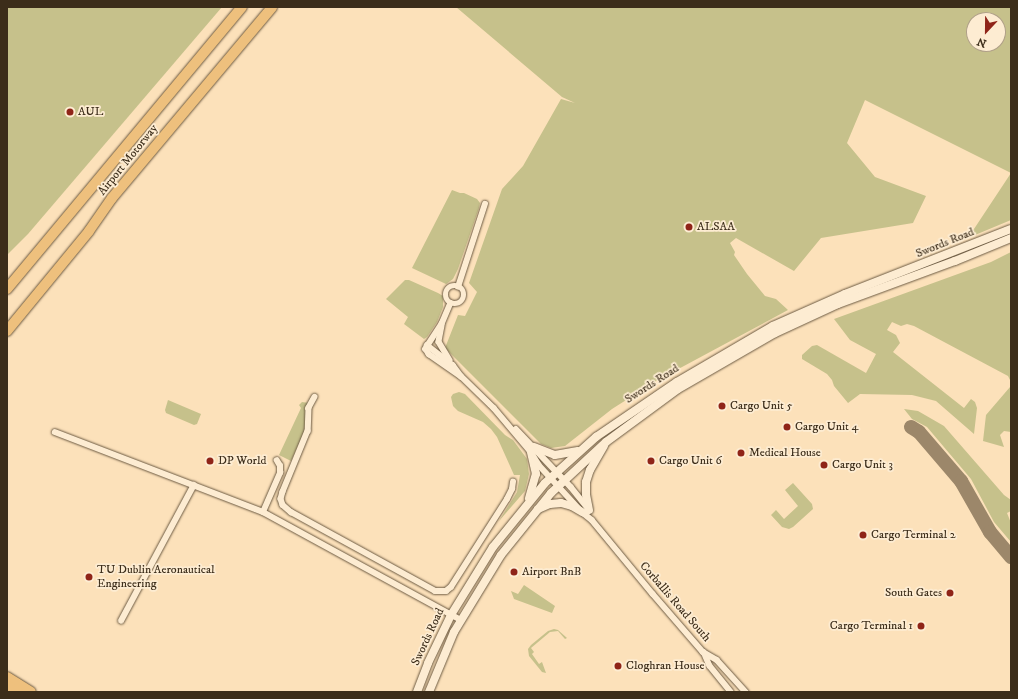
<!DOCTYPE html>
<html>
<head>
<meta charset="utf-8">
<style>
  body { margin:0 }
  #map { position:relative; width:1018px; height:699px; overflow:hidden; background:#fce1ba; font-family:"IM FELL DW Pica",serif }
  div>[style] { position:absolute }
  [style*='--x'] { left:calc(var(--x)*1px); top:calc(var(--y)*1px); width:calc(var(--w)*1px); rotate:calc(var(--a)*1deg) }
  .green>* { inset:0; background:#c6c18b }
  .taxiway>* { height:14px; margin:-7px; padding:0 7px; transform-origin:7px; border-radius:7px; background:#9c876a }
  .roads { filter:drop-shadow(0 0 1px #6c5a42) drop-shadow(0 0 1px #6c5a42) }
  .minor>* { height:5.5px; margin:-2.75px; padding:0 2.75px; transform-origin:2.75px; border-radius:2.75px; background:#fdecd2 }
  .minor>.ring { margin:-2.75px; padding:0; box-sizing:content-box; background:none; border:5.5px solid #fdecd2; border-radius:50% }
  .secondary>* { height:8px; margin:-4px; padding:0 4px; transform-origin:4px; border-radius:4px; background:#fdecd2 }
  .motorway>* { height:10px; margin:-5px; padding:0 5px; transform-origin:5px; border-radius:5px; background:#eec07d }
  .dots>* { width:11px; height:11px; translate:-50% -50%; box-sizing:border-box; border:2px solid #fdecd2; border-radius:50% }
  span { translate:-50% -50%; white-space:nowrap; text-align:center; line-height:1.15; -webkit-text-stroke:3.5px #fdecd2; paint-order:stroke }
  .poi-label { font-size:12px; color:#3c2d1a }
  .left { translate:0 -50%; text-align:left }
  .right { translate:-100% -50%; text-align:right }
  .street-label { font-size:12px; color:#3c2d1a }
  .frame { position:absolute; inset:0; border:8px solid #3c2d1a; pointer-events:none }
  .north { position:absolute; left:966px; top:12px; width:40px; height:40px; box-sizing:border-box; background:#fdecd2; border:1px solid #b0a088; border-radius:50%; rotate:202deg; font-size:11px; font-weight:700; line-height:16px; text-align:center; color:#3c2d1a }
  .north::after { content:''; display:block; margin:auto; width:14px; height:18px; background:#8f2418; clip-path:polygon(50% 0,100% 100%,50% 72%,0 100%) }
</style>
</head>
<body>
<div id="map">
  <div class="green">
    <div style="clip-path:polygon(7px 7px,222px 7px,28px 234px,7px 255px)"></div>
    <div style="clip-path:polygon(evenodd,456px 7px,1011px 7px,1011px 220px,963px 240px,962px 238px,972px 232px,1011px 173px,865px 100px,847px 143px,875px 177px,926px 196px,913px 223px,821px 238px,794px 271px,736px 238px,730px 243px,735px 252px,734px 255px,747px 274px,765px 296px,776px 299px,788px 310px,656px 381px,612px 409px,565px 446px,551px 448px,541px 444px,445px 348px,458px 315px,465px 316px,477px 292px,469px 283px,502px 189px,523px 166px,561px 99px,575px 103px,562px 97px,456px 7px,974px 20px,998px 20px,998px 44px,974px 44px,974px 20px)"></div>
    <div style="clip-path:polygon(452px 190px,460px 193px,464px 193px,477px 199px,480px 203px,479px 208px,458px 269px,453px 279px,446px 284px,412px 268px)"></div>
    <div style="clip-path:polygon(1011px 252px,1011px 432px,1004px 431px,1000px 435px,1004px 447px,983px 441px,986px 415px,1010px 387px,1011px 382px,1008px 376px,914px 326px,907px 324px,901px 326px,892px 322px,887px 330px,896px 335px,900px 343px,893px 352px,964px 408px,971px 399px,975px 402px,977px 408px,974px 434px,936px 401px,912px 395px,860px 394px,848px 403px,834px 386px,832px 380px,827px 374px,802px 359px,802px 355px,812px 346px,817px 345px,866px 373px,876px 354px,850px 340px,834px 319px,991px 262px)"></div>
    <div style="clip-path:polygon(405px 280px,409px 280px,438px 293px,443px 296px,443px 307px,437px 322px,427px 337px,424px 339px,404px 324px,408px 317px,386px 299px)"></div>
    <div style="clip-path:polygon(459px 392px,465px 394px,505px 435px,513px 440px,527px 459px,529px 474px,525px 491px,499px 521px,517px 492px,520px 475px,514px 475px,497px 437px,491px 429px,483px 422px,458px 411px,453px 406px,451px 397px,453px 394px)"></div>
    <div style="clip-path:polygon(168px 400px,201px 414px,197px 424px,194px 425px,166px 413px,165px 410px)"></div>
    <div style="clip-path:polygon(302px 402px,309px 403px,307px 426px,291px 461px,279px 455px,301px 408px,299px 405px)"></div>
    <div style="clip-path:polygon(904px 409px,918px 411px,944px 426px,1004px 495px,1011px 500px,1011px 511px,1007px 513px,1011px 523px,1011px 542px,994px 522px,971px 479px,927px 427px,912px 419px)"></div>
    <div style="clip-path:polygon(793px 483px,812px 504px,813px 509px,793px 527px,789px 529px,782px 527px,771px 515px,776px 510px,784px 519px,798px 506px,785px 490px)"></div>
    <div style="clip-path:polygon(524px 585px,555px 606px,552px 613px,514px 599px,511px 591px,518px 594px)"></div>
    <div style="clip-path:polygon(554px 629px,558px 630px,567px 638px,565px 639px,558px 631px,550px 632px,531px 648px,534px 652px,532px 654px,539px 664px,542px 662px,546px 673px,542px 672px,529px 656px,528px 649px,531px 645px,548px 631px)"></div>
  </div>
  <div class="taxiway">
    <div style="--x:911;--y:427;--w:9;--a:32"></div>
    <div style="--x:919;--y:432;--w:65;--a:49.4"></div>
    <div style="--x:961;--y:481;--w:59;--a:60.4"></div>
    <div style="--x:990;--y:532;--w:33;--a:50"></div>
  </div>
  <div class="roads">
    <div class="minor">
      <div class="ring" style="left:446px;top:286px;width:12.5px;height:12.5px"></div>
      <div style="--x:458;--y:287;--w:87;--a:-72"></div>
      <div style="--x:451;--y:303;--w:23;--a:113"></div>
      <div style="--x:442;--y:324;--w:30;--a:123"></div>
      <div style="--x:426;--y:349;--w:6;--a:59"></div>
      <div style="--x:429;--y:354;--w:39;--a:35"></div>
      <div style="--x:442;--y:326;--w:16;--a:101"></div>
      <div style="--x:439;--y:342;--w:21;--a:59"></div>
      <div style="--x:427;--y:345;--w:33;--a:38"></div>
      <div style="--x:453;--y:365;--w:14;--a:54"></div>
      <div style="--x:461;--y:376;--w:46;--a:44.1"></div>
      <div style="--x:494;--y:408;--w:57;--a:49.9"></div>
      <div style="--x:531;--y:452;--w:15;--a:58"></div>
      <div style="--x:539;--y:465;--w:64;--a:47.5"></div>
      <div style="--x:582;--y:512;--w:13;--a:39"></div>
      <div style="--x:592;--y:520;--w:96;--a:50.5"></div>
      <div style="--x:653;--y:594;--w:77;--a:49.2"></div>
      <div style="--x:703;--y:652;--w:16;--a:30"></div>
      <div style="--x:717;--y:660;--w:43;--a:47.8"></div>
      <div style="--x:315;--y:397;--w:13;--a:119"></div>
      <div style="--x:309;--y:408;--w:23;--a:92"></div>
      <div style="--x:308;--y:431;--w:66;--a:112.3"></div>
      <div style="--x:283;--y:492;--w:7;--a:106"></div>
      <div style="--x:281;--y:499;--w:6;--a:72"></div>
      <div style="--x:283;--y:505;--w:11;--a:41"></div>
      <div style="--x:291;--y:512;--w:164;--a:28.7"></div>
      <div style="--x:435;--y:591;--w:11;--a:0"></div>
      <div style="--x:446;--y:591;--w:6;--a:-39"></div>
      <div style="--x:451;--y:587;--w:104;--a:-57.5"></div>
      <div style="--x:507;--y:499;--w:11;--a:-63"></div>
      <div style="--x:512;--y:489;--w:7;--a:-82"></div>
      <div style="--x:516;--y:429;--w:80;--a:46.5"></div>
      <div style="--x:571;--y:487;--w:27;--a:51"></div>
      <div style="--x:55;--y:432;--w:223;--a:21"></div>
      <div style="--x:263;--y:512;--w:226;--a:28.6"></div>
      <div style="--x:263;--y:512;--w:43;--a:-66.4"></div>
      <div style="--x:280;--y:473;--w:7;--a:-90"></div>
      <div style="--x:280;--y:466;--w:6;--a:-121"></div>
      <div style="--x:121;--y:621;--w:154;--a:-61.8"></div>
      <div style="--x:704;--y:652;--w:15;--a:67"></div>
      <div style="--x:710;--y:666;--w:33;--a:51"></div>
    </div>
    <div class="secondary">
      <div style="--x:534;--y:447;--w:22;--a:21"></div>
      <div style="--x:555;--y:455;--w:23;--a:-10"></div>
      <div style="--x:529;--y:498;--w:25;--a:-74"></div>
      <div style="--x:536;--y:474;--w:23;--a:-103"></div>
      <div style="--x:538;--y:509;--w:13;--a:-23"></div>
      <div style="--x:550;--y:504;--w:11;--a:-5"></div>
      <div style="--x:561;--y:503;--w:11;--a:15"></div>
      <div style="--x:572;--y:506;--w:12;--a:31"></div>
      <div style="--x:589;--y:510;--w:16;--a:-101"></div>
      <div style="--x:586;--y:494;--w:12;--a:-90"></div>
      <div style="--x:586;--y:482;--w:13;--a:-72"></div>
      <div style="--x:590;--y:470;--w:28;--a:-60"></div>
      <div style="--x:417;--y:692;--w:31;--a:-69"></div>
      <div style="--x:428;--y:663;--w:53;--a:-64.4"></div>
      <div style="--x:451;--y:615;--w:80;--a:-58.3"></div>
      <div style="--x:493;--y:547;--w:82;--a:-50.9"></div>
      <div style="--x:545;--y:483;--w:69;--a:-42"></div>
      <div style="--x:596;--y:437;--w:98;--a:-34.2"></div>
      <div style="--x:677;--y:382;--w:111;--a:-30.3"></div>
      <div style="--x:773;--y:326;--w:79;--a:-24"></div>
      <div style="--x:845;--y:294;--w:178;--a:-21.4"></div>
      <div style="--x:429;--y:692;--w:65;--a:-67.4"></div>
      <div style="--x:454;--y:632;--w:90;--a:-58.6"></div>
      <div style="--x:501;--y:555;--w:80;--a:-51.1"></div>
      <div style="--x:551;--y:493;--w:75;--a:-42.8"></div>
      <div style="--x:606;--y:442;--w:89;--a:-36.4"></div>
      <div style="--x:678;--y:389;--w:112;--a:-30"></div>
      <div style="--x:775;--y:333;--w:69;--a:-24.7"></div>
      <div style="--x:838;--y:304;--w:125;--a:-20.2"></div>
      <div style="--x:955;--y:261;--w:61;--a:-22.3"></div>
    </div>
    <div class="motorway">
      <div style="--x:7;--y:289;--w:367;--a:-50.2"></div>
      <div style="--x:7;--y:331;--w:129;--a:-50.6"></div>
      <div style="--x:89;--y:231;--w:40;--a:-55.1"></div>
      <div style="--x:112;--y:198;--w:249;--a:-50"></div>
      <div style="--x:7;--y:677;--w:28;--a:32"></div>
      <div style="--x:7;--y:686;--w:13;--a:27"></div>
    </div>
  </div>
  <div class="dots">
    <div style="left:70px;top:112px;background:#8f2418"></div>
    <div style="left:689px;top:227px;background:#8f2418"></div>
    <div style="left:722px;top:406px;background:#8f2418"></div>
    <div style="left:787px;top:427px;background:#8f2418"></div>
    <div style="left:741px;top:453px;background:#8f2418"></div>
    <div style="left:210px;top:461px;background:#8f2418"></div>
    <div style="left:651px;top:461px;background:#8f2418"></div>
    <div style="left:824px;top:465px;background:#8f2418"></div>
    <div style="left:863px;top:535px;background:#8f2418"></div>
    <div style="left:514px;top:572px;background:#8f2418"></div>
    <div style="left:89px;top:577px;background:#8f2418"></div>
    <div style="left:950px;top:593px;background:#8f2418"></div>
    <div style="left:921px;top:626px;background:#8f2418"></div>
    <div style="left:618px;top:666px;background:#8f2418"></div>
  </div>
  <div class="poi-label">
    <span class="left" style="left:78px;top:112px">AUL</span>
    <span class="left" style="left:697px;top:227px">ALSAA</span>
    <span class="left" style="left:730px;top:406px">Cargo Unit 5</span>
    <span class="left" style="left:795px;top:427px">Cargo Unit 4</span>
    <span class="left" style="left:749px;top:453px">Medical House</span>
    <span class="left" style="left:218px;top:461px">DP World</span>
    <span class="left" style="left:659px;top:461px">Cargo Unit 6</span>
    <span class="left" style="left:832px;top:465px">Cargo Unit 3</span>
    <span class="left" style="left:871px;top:535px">Cargo Terminal 2</span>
    <span class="left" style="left:97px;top:577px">TU Dublin Aeronautical<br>Engineering</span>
    <span class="left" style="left:522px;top:572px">Airport BnB</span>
    <span class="right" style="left:942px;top:593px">South Gates</span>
    <span class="right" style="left:913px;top:626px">Cargo Terminal 1</span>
    <span class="left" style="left:626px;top:666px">Cloghran House</span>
  </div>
  <div class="street-label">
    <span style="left:128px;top:160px;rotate:-51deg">Airport Motorway</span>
    <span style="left:945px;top:243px;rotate:-22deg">Swords Road</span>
    <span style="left:652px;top:384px;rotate:-33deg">Swords Road</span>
    <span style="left:675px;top:602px;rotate:49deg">Corballis Road South</span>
    <span style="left:428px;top:637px;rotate:-65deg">Swords Road</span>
  </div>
  <div class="frame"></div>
  <div class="north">N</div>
</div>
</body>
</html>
